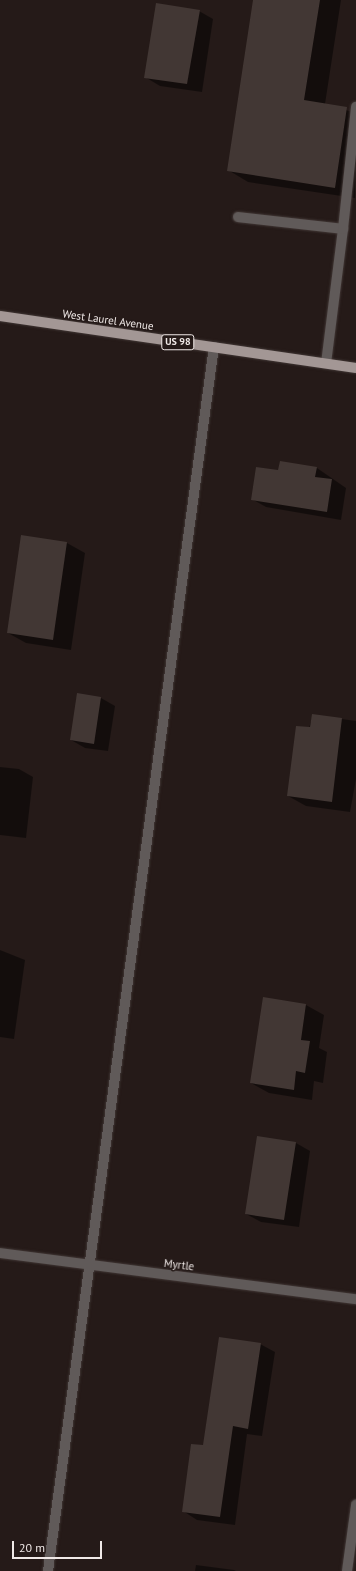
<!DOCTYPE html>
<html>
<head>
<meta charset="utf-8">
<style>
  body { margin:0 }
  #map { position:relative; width:356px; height:1571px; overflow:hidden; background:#251a18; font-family:"PT Sans",sans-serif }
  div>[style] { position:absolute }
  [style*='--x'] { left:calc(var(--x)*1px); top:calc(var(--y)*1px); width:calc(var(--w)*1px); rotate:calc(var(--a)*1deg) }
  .shadow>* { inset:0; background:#0007 }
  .building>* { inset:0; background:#423734 }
  .roads { filter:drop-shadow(0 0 1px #413735) drop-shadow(0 0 1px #413735) }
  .service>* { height:10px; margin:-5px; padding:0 5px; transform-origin:5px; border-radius:5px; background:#605a59 }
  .minor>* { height:10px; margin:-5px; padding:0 5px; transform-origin:5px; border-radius:5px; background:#605a59 }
  .primary>* { height:10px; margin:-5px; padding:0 5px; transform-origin:5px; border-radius:5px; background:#a39795 }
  span { translate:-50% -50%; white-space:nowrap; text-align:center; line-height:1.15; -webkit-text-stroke:3px #251a18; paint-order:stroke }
  .shield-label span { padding:1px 3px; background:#251a18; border:1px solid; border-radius:3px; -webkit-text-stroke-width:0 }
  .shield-label { font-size:10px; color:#f0e9e7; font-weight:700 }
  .street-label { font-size:11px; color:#f0e9e7 }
  .scale { position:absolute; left:12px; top:1541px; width:90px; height:18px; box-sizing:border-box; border:2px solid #f0e9e7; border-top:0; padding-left:5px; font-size:12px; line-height:14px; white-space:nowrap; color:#f0e9e7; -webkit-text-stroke:3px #251a18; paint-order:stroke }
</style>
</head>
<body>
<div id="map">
  <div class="shadow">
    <div style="clip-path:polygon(254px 0,341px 0,325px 104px,356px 113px,355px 198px,248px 182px,228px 170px)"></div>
    <div style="clip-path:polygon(199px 11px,213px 19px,202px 92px,160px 86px,145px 77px)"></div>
    <div style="clip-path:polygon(317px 468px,346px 488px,341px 520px,266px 507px,252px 499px,279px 472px)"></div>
    <div style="clip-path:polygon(67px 543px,85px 553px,71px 650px,26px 643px,8px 633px)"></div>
    <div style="clip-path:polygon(101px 698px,115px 706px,108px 751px,85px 748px,71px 740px)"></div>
    <div style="clip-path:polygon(313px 715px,356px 721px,356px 779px,350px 812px,306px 806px,288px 796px)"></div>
    <div style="clip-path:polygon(0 767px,19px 769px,33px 777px,26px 838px,0 835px)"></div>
    <div style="clip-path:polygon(0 950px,25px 960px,14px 1039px,0 1037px)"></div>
    <div style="clip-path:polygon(306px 1005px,324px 1015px,319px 1048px,327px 1052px,323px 1083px,314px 1081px,312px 1100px,269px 1093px,251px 1083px)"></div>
    <div style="clip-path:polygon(296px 1143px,310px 1151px,299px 1227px,261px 1222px,246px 1214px)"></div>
    <div style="clip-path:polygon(260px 1344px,275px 1352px,262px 1436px,247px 1434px,235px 1525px,197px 1520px,183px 1511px,204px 1447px)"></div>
    <div style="clip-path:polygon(196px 1565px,234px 1570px,236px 1571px,195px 1571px)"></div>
  </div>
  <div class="building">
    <div style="clip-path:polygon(253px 0,320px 0,304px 100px,347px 107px,335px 188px,227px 171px)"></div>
    <div style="clip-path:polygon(156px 3px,200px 10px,187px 84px,144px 78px)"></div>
    <div style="clip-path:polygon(280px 461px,317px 467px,315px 477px,332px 479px,327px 512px,251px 500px,256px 467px,278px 470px)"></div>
    <div style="clip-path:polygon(21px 535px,67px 542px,53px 640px,7px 633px)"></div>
    <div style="clip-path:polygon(77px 693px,101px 697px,94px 744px,70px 740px)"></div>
    <div style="clip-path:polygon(312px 714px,342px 718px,332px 802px,287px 796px,296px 726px,310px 727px)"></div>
    <div style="clip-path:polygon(263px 997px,306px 1004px,301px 1040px,310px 1041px,305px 1073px,296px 1071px,294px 1090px,250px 1083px)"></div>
    <div style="clip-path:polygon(257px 1136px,296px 1142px,284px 1220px,245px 1214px)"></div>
    <div style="clip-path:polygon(219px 1337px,261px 1343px,248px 1429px,233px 1426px,220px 1517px,182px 1512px,191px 1444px,203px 1445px)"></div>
  </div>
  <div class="roads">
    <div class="service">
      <div style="--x:238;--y:217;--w:106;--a:6.5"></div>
      <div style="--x:343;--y:229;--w:135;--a:97.2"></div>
      <div style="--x:343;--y:229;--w:123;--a:-83.9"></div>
      <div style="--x:48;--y:1571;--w:1235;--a:-82.28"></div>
    </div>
    <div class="minor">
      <div style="--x:0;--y:1253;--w:359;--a:7.4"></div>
      <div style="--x:347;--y:1571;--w:67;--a:-82.2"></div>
    </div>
    <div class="primary">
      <div style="--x:0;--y:316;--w:360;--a:8.3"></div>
    </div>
  </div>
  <div class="shield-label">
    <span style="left:178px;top:342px">US 98</span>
  </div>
  <div class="street-label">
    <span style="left:108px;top:320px;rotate:8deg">West Laurel Avenue</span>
    <span style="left:179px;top:1265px;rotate:7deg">Myrtle</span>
  </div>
  <div class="scale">20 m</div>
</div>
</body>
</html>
